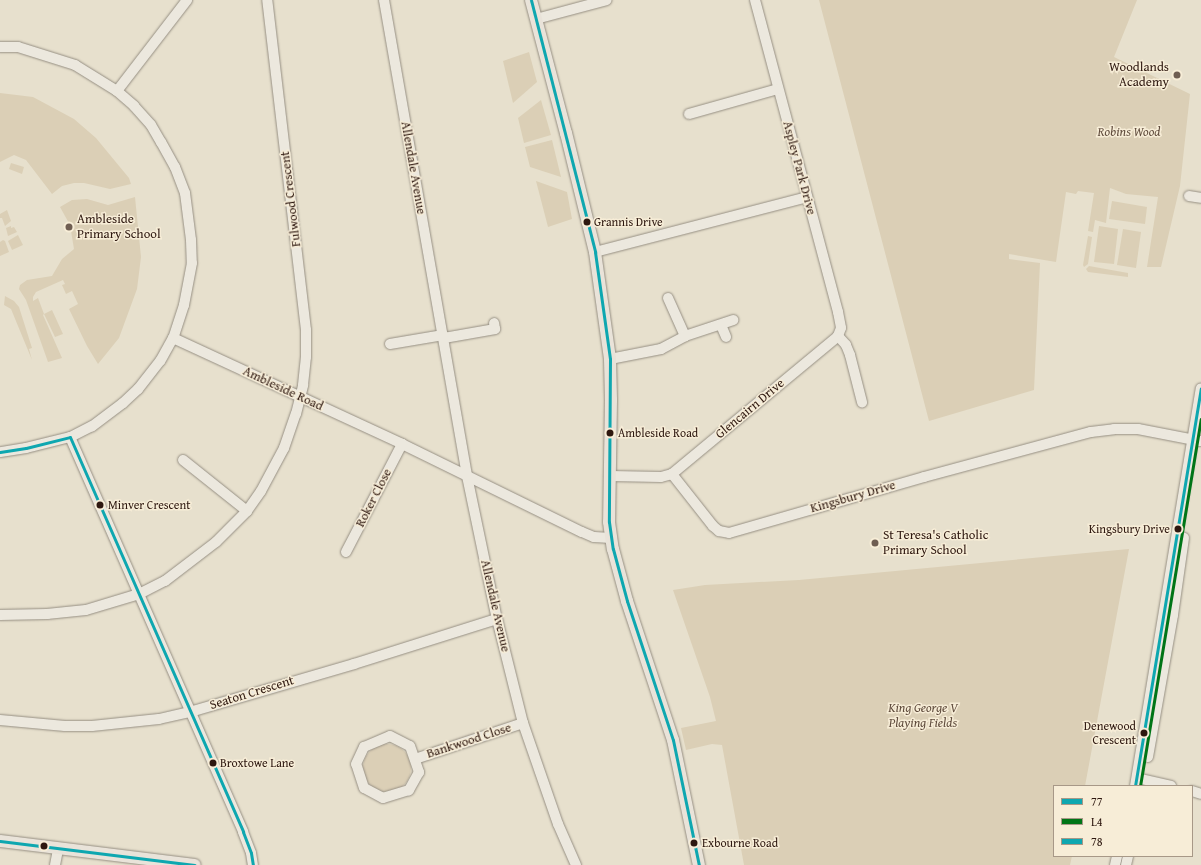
<!DOCTYPE html>
<html>
<head>
<meta charset="utf-8">
<style>
  body { margin:0 }
  #map { position:relative; width:1201px; height:865px; overflow:hidden; background:#e7e0cd; font-family:"Gentium Book Plus",serif }
  div>[style] { position:absolute }
  [style*='--x'] { left:calc(var(--x)*1px); top:calc(var(--y)*1px); width:calc(var(--w)*1px); rotate:calc(var(--a)*1deg) }
  .green>* { inset:0; background:#dbcfb6 }
  .round { border-radius:50% }
  .roads { filter:drop-shadow(0 0 1px #968f83) drop-shadow(0 0 1px #968f83) }
  .minor>* { height:10px; margin:-5px; padding:0 5px; transform-origin:5px; border-radius:5px; background:#ece8de }
  .major>* { height:12px; margin:-6px; padding:0 6px; transform-origin:6px; border-radius:6px; background:#e9e3d9 }
  .bus-1>* { height:3px; margin:-1.5px; padding:0 1.5px; transform-origin:1.5px; border-radius:1.5px; background:#0ea7b0 }
  .bus-2>* { height:3px; margin:-1.5px; padding:0 1.5px; transform-origin:1.5px; border-radius:1.5px; background:#007517 }
  .bus-3>* { height:3px; margin:-1.5px; padding:0 1.5px; transform-origin:1.5px; border-radius:1.5px; background:#0ea7b0 }
  .dots>* { width:11px; height:11px; translate:-50% -50%; box-sizing:border-box; border:2px solid #f7edd7; border-radius:50% }
  span { translate:-50% -50%; white-space:nowrap; text-align:center; line-height:1.15; -webkit-text-stroke:3px #f7edd7; paint-order:stroke }
  .bus-label { font-size:12px; color:#2e1810 }
  .left { translate:0 -50%; text-align:left }
  .right { translate:-100% -50%; text-align:right }
  .poi-label { font-size:13px; color:#2e1810 }
  .park-label { font-size:13px; color:#5f4b3c; font-style:italic }
  .street-label { font-size:13px; color:#2e1810 }
  .legend { position:absolute; left:1053px; top:785px; width:140px; height:72px; box-sizing:border-box; background:#f7edd7; border:1px solid #a79887; margin:0; padding:5px 7px; list-style:none; font-size:12px; color:#2e1810 }
  .legend li { display:flex; align-items:center; gap:8px; height:20px }
  .legend b { width:20px; border:1px solid #a79887 }
</style>
</head>
<body>
<div id="map">
  <div class="green">
    <div style="clip-path:polygon(819px 0,1137px 0,1114px 57px,1190px 94px,1180px 186px,1161px 267px,1147px 267px,1158px 197px,1126px 194px,1110px 188px,1106px 223px,1095px 220px,1093px 232px,1088px 231px,1094px 193px,1078px 191px,1076px 194px,1066px 192px,1056px 262px,1009px 254px,1009px 259px,1040px 263px,1034px 390px,929px 421px)"></div>
    <div style="clip-path:polygon(529px 52px,537px 82px,513px 103px,503px 61px)"></div>
    <div style="clip-path:polygon(0 93px,33px 97px,74px 119px,96px 138px,129px 178px,131px 184px,110px 189px,84px 183px,74px 183px,62px 186px,52px 194px,26px 160px,14px 155px,0 162px)"></div>
    <div style="clip-path:polygon(541px 100px,551px 135px,524px 143px,518px 118px)"></div>
    <div style="clip-path:polygon(552px 140px,561px 177px,530px 167px,525px 147px)"></div>
    <div style="clip-path:polygon(11px 163px,24px 167px,22px 174px,9px 169px)"></div>
    <div style="clip-path:polygon(536px 181px,567px 192px,572px 219px,548px 227px)"></div>
    <div style="clip-path:polygon(135px 197px,141px 257px,137px 289px,119px 338px,98px 364px,87px 346px,69px 309px,78px 304px,72px 291px,66px 294px,62px 285px,65px 284px,63px 280px,36px 292px,33px 297px,33px 301px,38px 298px,44px 314px,52px 310px,63px 334px,55px 337px,44px 314px,43px 315px,62px 358px,48px 362px,26px 300px,19px 289px,20px 285px,27px 280px,52px 276px,62px 259px,74px 249px,70px 225px,60px 207px,72px 200px,87px 199px,108px 205px)"></div>
    <div style="clip-path:polygon(1112px 201px,1147px 207px,1145px 224px,1109px 219px)"></div>
    <div style="clip-path:polygon(7px 210px,11px 221px,5px 226px,2px 218px,0 218px,0 214px)"></div>
    <div style="clip-path:polygon(11px 226px,11px 228px,14px 227px,17px 232px,8px 236px,6px 228px)"></div>
    <div style="clip-path:polygon(1099px 226px,1118px 229px,1114px 264px,1094px 262px)"></div>
    <div style="clip-path:polygon(1123px 229px,1141px 232px,1136px 268px,1117px 265px)"></div>
    <div style="clip-path:polygon(18px 235px,23px 245px,12px 250px,8px 241px)"></div>
    <div style="clip-path:polygon(1088px 236px,1092px 237px,1088px 264px,1084px 267px,1083px 265px)"></div>
    <div style="clip-path:polygon(3px 240px,5px 241px,9px 252px,0 256px,0 242px)"></div>
    <div style="clip-path:polygon(1089px 266px,1128px 273px,1128px 277px,1088px 272px,1086px 269px)"></div>
    <div style="clip-path:polygon(5px 296px,14px 301px,19px 307px,32px 348px,29px 349px,32px 360px,11px 309px,4px 305px)"></div>
    <div style="clip-path:polygon(1129px 549px,1085px 786px,1054px 786px,1054px 856px,1072px 856px,1070px 865px,744px 865px,722px 745px,712px 744px,686px 750px,681px 728px,716px 721px,710px 697px,673px 590px,705px 585px,799px 580px)"></div>
    <div class="round" style="left:363px;top:744px;width:48px;height:48px"></div>
  </div>
  <div class="roads">
    <div class="minor">
      <div style="--x:384;--y:0;--w:483;--a:80.1"></div>
      <div style="--x:467;--y:476;--w:146;--a:78.2"></div>
      <div style="--x:497;--y:619;--w:107;--a:76"></div>
      <div style="--x:523;--y:723;--w:107;--a:70.9"></div>
      <div style="--x:558;--y:824;--w:45;--a:66.3"></div>
      <div style="--x:755;--y:0;--w:323;--a:75.1"></div>
      <div style="--x:838;--y:312;--w:16;--a:79"></div>
      <div style="--x:841;--y:328;--w:9;--a:111"></div>
      <div style="--x:536;--y:19;--w:73;--a:-15"></div>
      <div style="--x:0;--y:47;--w:18;--a:0"></div>
      <div style="--x:18;--y:47;--w:60;--a:17.5"></div>
      <div style="--x:75;--y:65;--w:49;--a:31.8"></div>
      <div style="--x:117;--y:91;--w:23;--a:41"></div>
      <div style="--x:134;--y:106;--w:25;--a:48"></div>
      <div style="--x:151;--y:125;--w:20;--a:60"></div>
      <div style="--x:161;--y:142;--w:29;--a:61"></div>
      <div style="--x:175;--y:167;--w:28;--a:69"></div>
      <div style="--x:185;--y:193;--w:47;--a:82.7"></div>
      <div style="--x:191;--y:240;--w:23;--a:88"></div>
      <div style="--x:192;--y:263;--w:43;--a:100.8"></div>
      <div style="--x:184;--y:305;--w:35;--a:108"></div>
      <div style="--x:173;--y:338;--w:26;--a:119"></div>
      <div style="--x:160;--y:361;--w:36;--a:128"></div>
      <div style="--x:138;--y:389;--w:21;--a:137"></div>
      <div style="--x:123;--y:403;--w:39;--a:143"></div>
      <div style="--x:92;--y:426;--w:25;--a:153"></div>
      <div style="--x:70;--y:437;--w:45;--a:166"></div>
      <div style="--x:26;--y:448;--w:26;--a:171"></div>
      <div style="--x:117;--y:91;--w:115;--a:-52.4"></div>
      <div style="--x:689;--y:114;--w:92;--a:-15.7"></div>
      <div style="--x:1189;--y:196;--w:12;--a:9"></div>
      <div style="--x:595;--y:252;--w:219;--a:-14.5"></div>
      <div style="--x:668;--y:298;--w:42;--a:65.9"></div>
      <div style="--x:721;--y:325;--w:13;--a:67"></div>
      <div style="--x:838;--y:336;--w:12;--a:48"></div>
      <div style="--x:846;--y:345;--w:11;--a:68"></div>
      <div style="--x:850;--y:355;--w:49;--a:75.7"></div>
      <div style="--x:173;--y:338;--w:252;--a:24.8"></div>
      <div style="--x:402;--y:444;--w:200;--a:26.1"></div>
      <div style="--x:582;--y:532;--w:13;--a:23"></div>
      <div style="--x:594;--y:537;--w:17;--a:3"></div>
      <div style="--x:444;--y:338;--w:52;--a:-10"></div>
      <div style="--x:495;--y:329;--w:6;--a:-99"></div>
      <div style="--x:390;--y:344;--w:54;--a:-9.6"></div>
      <div style="--x:610;--y:359;--w:52;--a:-11.1"></div>
      <div style="--x:661;--y:349;--w:27;--a:-28"></div>
      <div style="--x:685;--y:336;--w:51;--a:-18.4"></div>
      <div style="--x:70;--y:437;--w:431;--a:66.3"></div>
      <div style="--x:243;--y:832;--w:22;--a:69"></div>
      <div style="--x:251;--y:853;--w:12;--a:81"></div>
      <div style="--x:183;--y:460;--w:82;--a:38.6"></div>
      <div style="--x:672;--y:474;--w:66;--a:51.7"></div>
      <div style="--x:713;--y:526;--w:8;--a:40"></div>
      <div style="--x:719;--y:531;--w:10;--a:11"></div>
      <div style="--x:729;--y:533;--w:203;--a:-16"></div>
      <div style="--x:924;--y:477;--w:173;--a:-15.1"></div>
      <div style="--x:1091;--y:432;--w:23;--a:-7"></div>
      <div style="--x:1114;--y:429;--w:24;--a:0"></div>
      <div style="--x:1138;--y:429;--w:63;--a:11"></div>
      <div style="--x:611;--y:476;--w:50;--a:1.1"></div>
      <div style="--x:661;--y:477;--w:11;--a:-15"></div>
      <div style="--x:672;--y:474;--w:216;--a:-39.7"></div>
      <div style="--x:346;--y:552;--w:122;--a:-62.6"></div>
      <div style="--x:0;--y:615;--w:47;--a:-1.2"></div>
      <div style="--x:47;--y:614;--w:39;--a:-6"></div>
      <div style="--x:86;--y:610;--w:55;--a:-16.8"></div>
      <div style="--x:139;--y:594;--w:29;--a:-27"></div>
      <div style="--x:165;--y:581;--w:64;--a:-37.4"></div>
      <div style="--x:216;--y:542;--w:44;--a:-45"></div>
      <div style="--x:247;--y:511;--w:24;--a:-55"></div>
      <div style="--x:261;--y:491;--w:49;--a:-61.9"></div>
      <div style="--x:284;--y:448;--w:36;--a:-71"></div>
      <div style="--x:296;--y:414;--w:30;--a:-76"></div>
      <div style="--x:303;--y:385;--w:28;--a:-84"></div>
      <div style="--x:306;--y:357;--w:27;--a:-90"></div>
      <div style="--x:306;--y:330;--w:332;--a:-96.7"></div>
      <div style="--x:0;--y:720;--w:65;--a:5.3"></div>
      <div style="--x:65;--y:726;--w:27;--a:0"></div>
      <div style="--x:92;--y:726;--w:67;--a:-6"></div>
      <div style="--x:159;--y:719;--w:32;--a:-13"></div>
      <div style="--x:190;--y:712;--w:171;--a:-16.3"></div>
      <div style="--x:354;--y:664;--w:150;--a:-17.5"></div>
      <div style="--x:390;--y:736;--w:22;--a:27"></div>
      <div style="--x:410;--y:746;--w:28;--a:71"></div>
      <div style="--x:419;--y:772;--w:21;--a:119"></div>
      <div style="--x:409;--y:790;--w:27;--a:163"></div>
      <div style="--x:383;--y:798;--w:21;--a:-152"></div>
      <div style="--x:364;--y:788;--w:25;--a:-108"></div>
      <div style="--x:356;--y:764;--w:19;--a:-65"></div>
      <div style="--x:364;--y:747;--w:28;--a:-23"></div>
      <div style="--x:1148;--y:757;--w:144;--a:-80"></div>
      <div style="--x:1173;--y:615;--w:78;--a:-81.9"></div>
      <div style="--x:415;--y:759;--w:114;--a:-18.4"></div>
      <div style="--x:1137;--y:778;--w:35;--a:13"></div>
      <div style="--x:1135;--y:786;--w:403;--a:-80.6"></div>
      <div style="--x:1192;--y:791;--w:9;--a:18"></div>
      <div style="--x:55;--y:865;--w:16;--a:-79"></div>
      <div style="--x:1115;--y:865;--w:9;--a:-77"></div>
      <div style="--x:1126;--y:865;--w:9;--a:-77"></div>
    </div>
    <div class="major">
      <div style="--x:531;--y:0;--w:138;--a:75.3"></div>
      <div style="--x:566;--y:133;--w:122;--a:76.3"></div>
      <div style="--x:595;--y:252;--w:108;--a:82"></div>
      <div style="--x:610;--y:359;--w:41;--a:88.6"></div>
      <div style="--x:611;--y:400;--w:122;--a:90.9"></div>
      <div style="--x:609;--y:522;--w:27;--a:82"></div>
      <div style="--x:613;--y:549;--w:54;--a:74.9"></div>
      <div style="--x:627;--y:601;--w:146;--a:71.7"></div>
      <div style="--x:673;--y:740;--w:128;--a:78.3"></div>
      <div style="--x:0;--y:841;--w:196;--a:7"></div>
    </div>
  </div>
  <div class="bus-1">
    <div style="--x:531;--y:0;--w:260;--a:75.7"></div>
    <div style="--x:595;--y:252;--w:108;--a:82"></div>
    <div style="--x:610;--y:359;--w:163;--a:90.4"></div>
    <div style="--x:609;--y:522;--w:27;--a:82"></div>
    <div style="--x:613;--y:549;--w:54;--a:74.9"></div>
    <div style="--x:627;--y:601;--w:146;--a:71.7"></div>
    <div style="--x:673;--y:740;--w:128;--a:78.3"></div>
    <div style="--x:1135;--y:786;--w:403;--a:-80.6"></div>
  </div>
  <div class="bus-2">
    <div style="--x:1140;--y:786;--w:372;--a:-80.6"></div>
  </div>
  <div class="bus-3">
    <div style="--x:0;--y:452;--w:26;--a:-9"></div>
    <div style="--x:26;--y:448;--w:45;--a:-14"></div>
    <div style="--x:70;--y:437;--w:431;--a:66.3"></div>
    <div style="--x:243;--y:832;--w:22;--a:69"></div>
    <div style="--x:251;--y:853;--w:12;--a:81"></div>
    <div style="--x:0;--y:841;--w:196;--a:7"></div>
  </div>
  <div class="dots">
    <div style="left:1177px;top:75px;background:#6f5e52"></div>
    <div style="left:587px;top:222px;background:#2e1810"></div>
    <div style="left:69px;top:227px;background:#6f5e52"></div>
    <div style="left:610px;top:433px;background:#2e1810"></div>
    <div style="left:100px;top:505px;background:#2e1810"></div>
    <div style="left:1178px;top:529px;background:#2e1810"></div>
    <div style="left:875px;top:543px;background:#6f5e52"></div>
    <div style="left:1144px;top:733px;background:#2e1810"></div>
    <div style="left:213px;top:763px;background:#2e1810"></div>
    <div style="left:694px;top:843px;background:#2e1810"></div>
    <div style="left:44px;top:846px;background:#2e1810"></div>
  </div>
  <div class="bus-label">
    <span class="left" style="left:594px;top:222px">Grannis Drive</span>
    <span class="left" style="left:618px;top:433px">Ambleside Road</span>
    <span class="left" style="left:108px;top:505px">Minver Crescent</span>
    <span class="right" style="left:1170px;top:529px">Kingsbury Drive</span>
    <span class="right" style="left:1136px;top:733px">Denewood<br>Crescent</span>
    <span class="left" style="left:220px;top:763px">Broxtowe Lane</span>
    <span class="left" style="left:702px;top:843px">Exbourne Road</span>
  </div>
  <div class="poi-label">
    <span class="right" style="left:1169px;top:75px">Woodlands<br>Academy</span>
    <span class="left" style="left:77px;top:227px">Ambleside<br>Primary School</span>
    <span class="left" style="left:883px;top:543px">St Teresa's Catholic<br>Primary School</span>
  </div>
  <div class="park-label">
    <span style="left:1129px;top:132px">Robins Wood</span>
    <span style="left:923px;top:716px">King George V<br>Playing Fields</span>
  </div>
  <div class="street-label">
    <span style="left:413px;top:168px;rotate:80deg">Allendale Avenue</span>
    <span style="left:799px;top:168px;rotate:75deg">Aspley Park Drive</span>
    <span style="left:291px;top:199px;rotate:-97deg">Fulwood Crescent</span>
    <span style="left:283px;top:389px;rotate:25deg">Ambleside Road</span>
    <span style="left:750px;top:409px;rotate:-40deg">Glencairn Drive</span>
    <span style="left:853px;top:497px;rotate:-16deg">Kingsbury Drive</span>
    <span style="left:374px;top:498px;rotate:-63deg">Roker Close</span>
    <span style="left:495px;top:606px;rotate:77deg">Allendale Avenue</span>
    <span style="left:252px;top:693px;rotate:-17deg">Seaton Crescent</span>
    <span style="left:469px;top:741px;rotate:-18deg">Bankwood Close</span>
  </div>
  <ul class="legend">
  <li><b style="height:5px;background:#0ea7b0"></b>77</li>
  <li><b style="height:5px;background:#007517"></b>L4</li>
  <li><b style="height:5px;background:#0ea7b0"></b>78</li>
  </ul>
</div>
</body>
</html>
